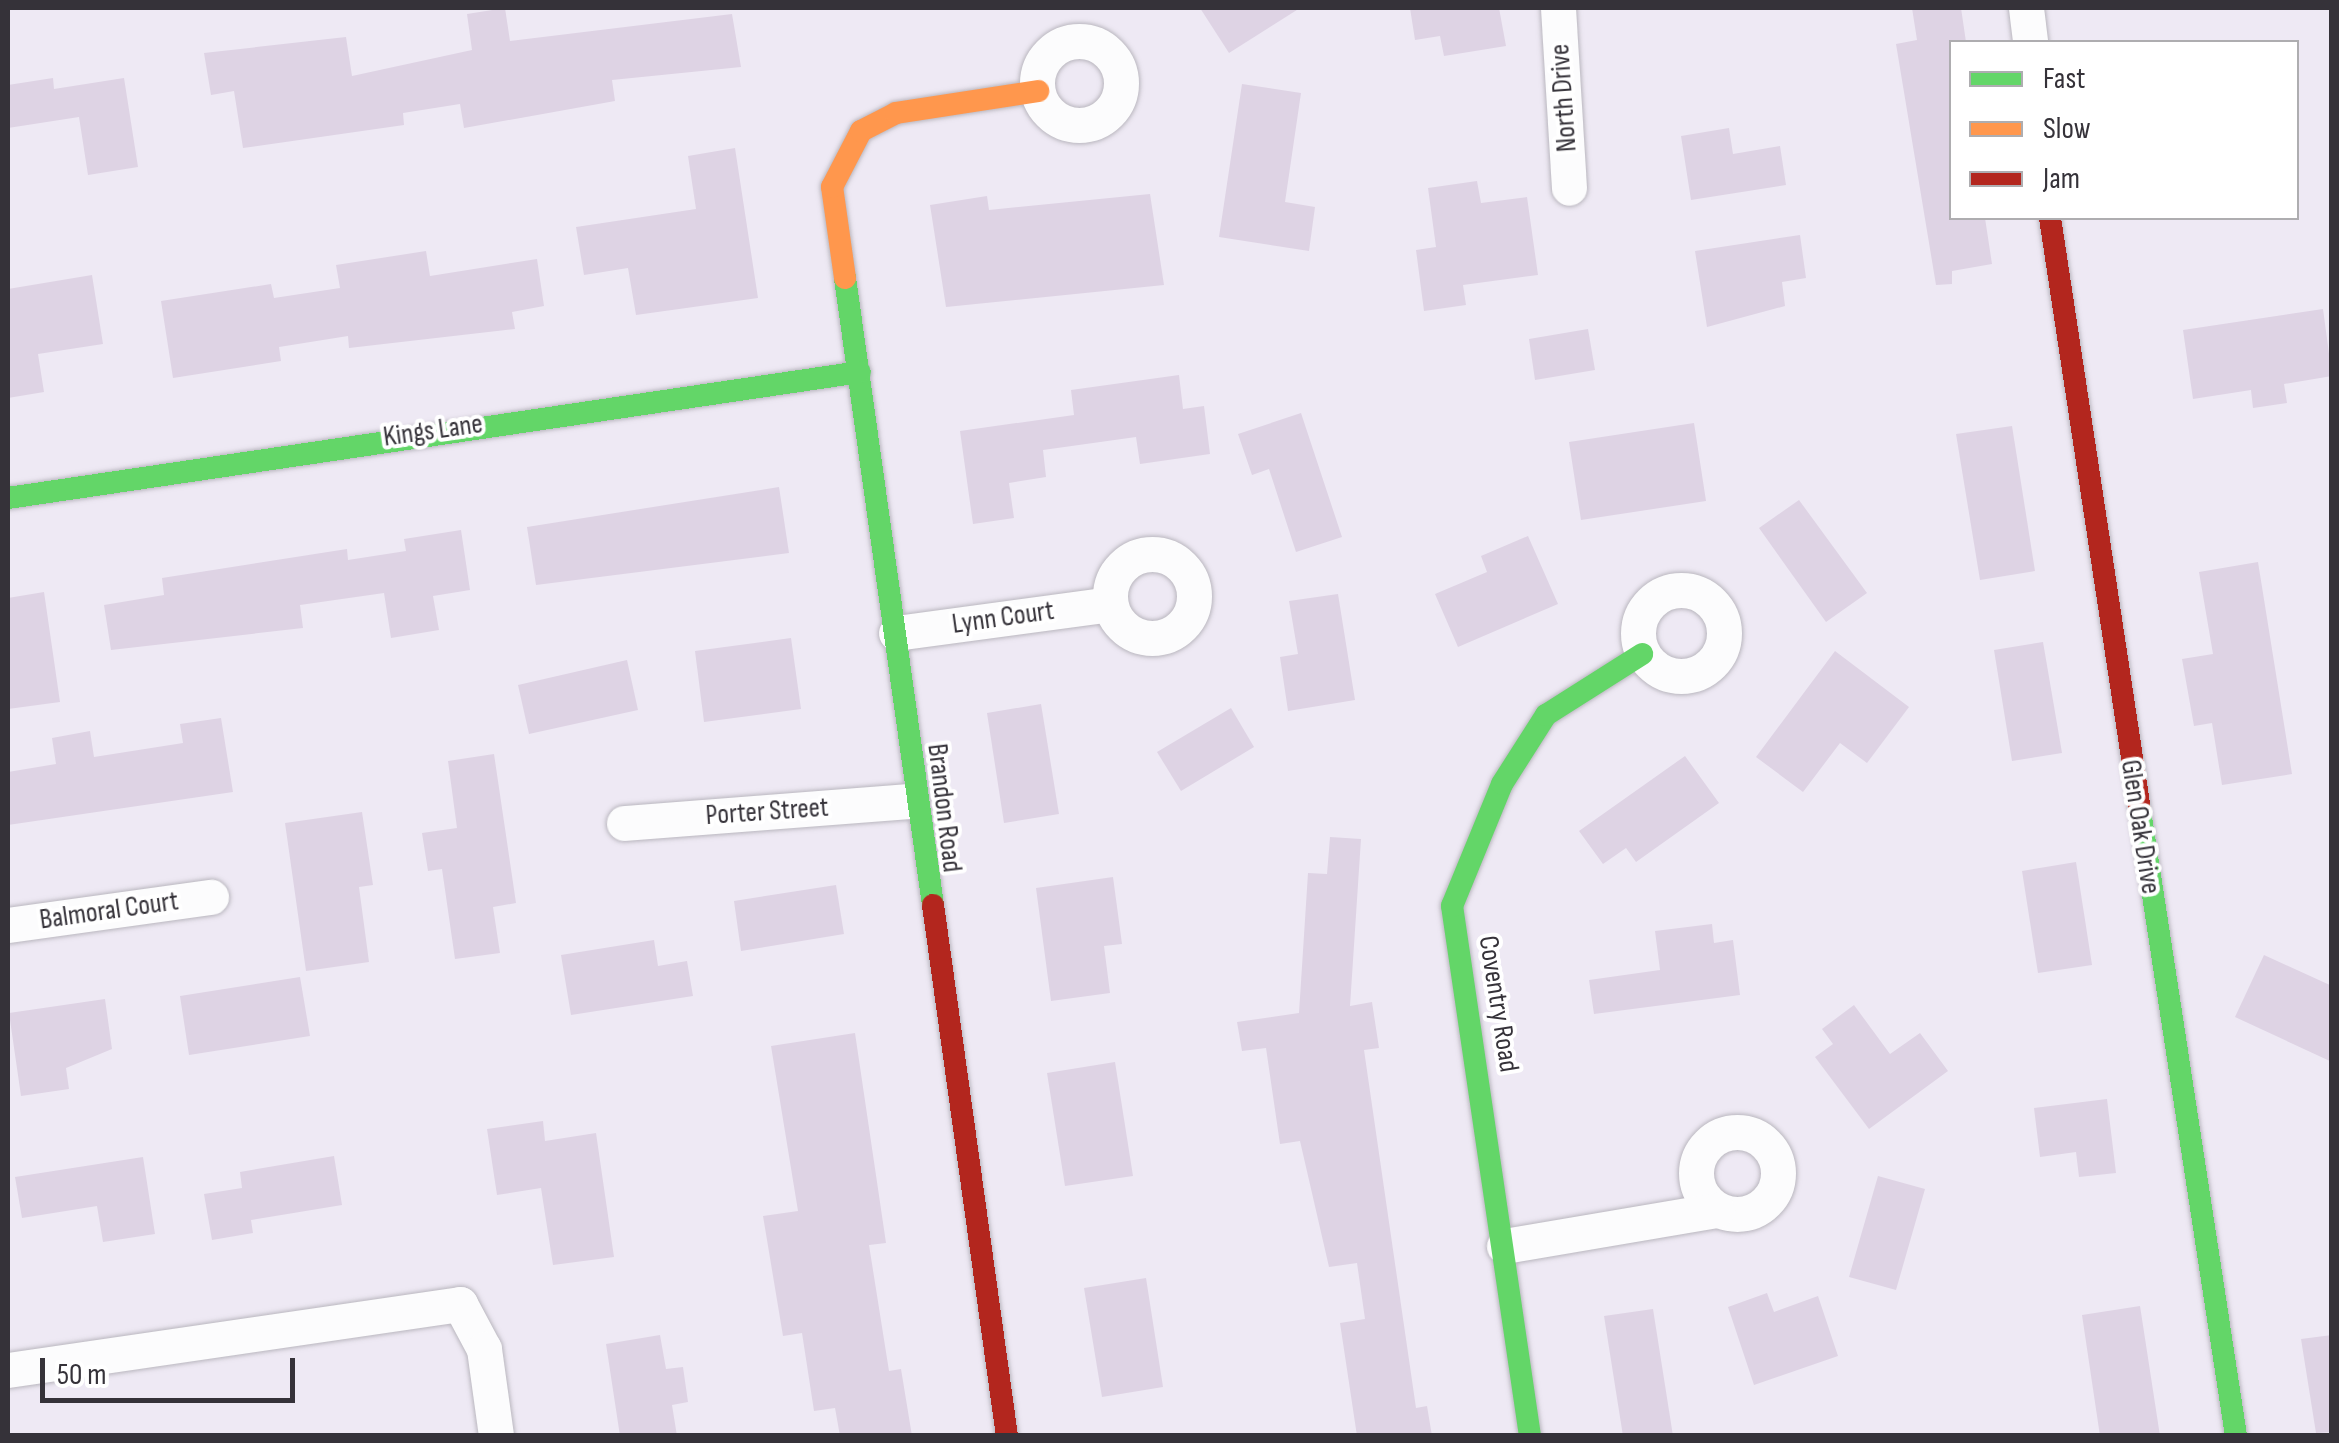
<!DOCTYPE html>
<html>
<head>
<meta charset="utf-8">
<style>
  body { margin:0 }
  #map { position:relative; width:2339px; height:1443px; overflow:hidden; background:#eee9f4; font-family:"Sofia Sans Condensed",sans-serif }
  div>[style] { position:absolute }
  [style*='--x'] { left:calc(var(--x)*1px); top:calc(var(--y)*1px); width:calc(var(--w)*1px); rotate:calc(var(--a)*1deg) }
  .building>* { inset:0; background:#ded3e4 }
  .roads { filter:drop-shadow(0 0 2px #bab7bf) drop-shadow(0 0 2px #bab7bf) }
  .street>* { height:35px; margin:-17.5px; padding:0 17.5px; transform-origin:17.5px; border-radius:17.5px; background:#fcfcfd }
  .street>.ring { margin:-17.5px; padding:0; box-sizing:content-box; background:none; border:35px solid #fcfcfd; border-radius:50% }
  .fast>* { height:22px; margin:-11px; padding:0 11px; transform-origin:11px; border-radius:11px; background:#63d668 }
  .slow>* { height:22px; margin:-11px; padding:0 11px; transform-origin:11px; border-radius:11px; background:#ff974d }
  .jam>* { height:22px; margin:-11px; padding:0 11px; transform-origin:11px; border-radius:11px; background:#b3261e }
  span { translate:-50% -50%; white-space:nowrap; text-align:center; line-height:1.15; -webkit-text-stroke:8px #fff; paint-order:stroke }
  .street-label { font-size:28px; color:#353239 }
  .frame { position:absolute; inset:0; border:10px solid #353239; pointer-events:none }
  .legend { position:absolute; left:1949px; top:40px; width:350px; height:180px; box-sizing:border-box; background:#fff; border:2px solid #aeadb0; margin:0; padding:12px 18px; list-style:none; font-size:30px; color:#353239 }
  .legend li { display:flex; align-items:center; gap:20px; height:50px }
  .legend b { width:50px; border:2px solid #aeadb0 }
  .scale { position:absolute; left:40px; top:1358px; width:255px; height:45px; box-sizing:border-box; border:5px solid #353239; border-top:0; padding-left:12px; font-size:30px; line-height:35px; white-space:nowrap; color:#353239; -webkit-text-stroke:8px #fff; paint-order:stroke }
</style>
</head>
<body>
<div id="map">
  <div class="building">
    <div style="clip-path:polygon(505px 8px,510px 41px,732px 14px,741px 67px,612px 80px,615px 101px,464px 128px,460px 104px,403px 113px,404px 125px,243px 148px,234px 91px,211px 95px,204px 53px,346px 37px,352px 76px,472px 50px,467px 14px)"></div>
    <div style="clip-path:polygon(1200px 8px,1300px 8px,1229px 53px)"></div>
    <div style="clip-path:polygon(1410px 8px,1499px 8px,1506px 46px,1444px 56px,1440px 36px,1415px 40px)"></div>
    <div style="clip-path:polygon(1912px 8px,1961px 8px,1966px 42px,1952px 42px,1952px 218px,1985px 218px,1992px 264px,1952px 271px,1952px 284px,1936px 285px,1896px 44px,1917px 40px)"></div>
    <div style="clip-path:polygon(53px 78px,54px 89px,124px 78px,138px 167px,88px 175px,79px 117px,8px 128px,8px 85px)"></div>
    <div style="clip-path:polygon(1242px 84px,1301px 93px,1285px 202px,1315px 207px,1309px 251px,1219px 237px)"></div>
    <div style="clip-path:polygon(1729px 128px,1733px 154px,1780px 146px,1786px 185px,1691px 200px,1681px 136px)"></div>
    <div style="clip-path:polygon(735px 148px,758px 298px,636px 315px,628px 268px,584px 275px,576px 227px,696px 209px,688px 156px)"></div>
    <div style="clip-path:polygon(1477px 181px,1481px 203px,1527px 197px,1538px 275px,1463px 285px,1466px 305px,1424px 311px,1416px 250px,1436px 247px,1428px 188px)"></div>
    <div style="clip-path:polygon(1150px 194px,1164px 285px,946px 307px,930px 205px,987px 196px,989px 210px)"></div>
    <div style="clip-path:polygon(1800px 235px,1806px 278px,1782px 282px,1785px 306px,1707px 327px,1695px 251px)"></div>
    <div style="clip-path:polygon(426px 251px,430px 276px,537px 259px,544px 306px,512px 312px,515px 329px,349px 348px,348px 336px,279px 347px,281px 361px,173px 378px,161px 301px,271px 284px,274px 298px,340px 288px,336px 265px)"></div>
    <div style="clip-path:polygon(92px 275px,103px 344px,38px 354px,44px 392px,8px 398px,8px 289px)"></div>
    <div style="clip-path:polygon(2323px 309px,2332px 376px,2284px 384px,2287px 403px,2253px 408px,2251px 390px,2193px 399px,2183px 330px)"></div>
    <div style="clip-path:polygon(1588px 329px,1595px 370px,1535px 380px,1529px 339px)"></div>
    <div style="clip-path:polygon(1179px 375px,1183px 409px,1204px 406px,1210px 454px,1140px 464px,1136px 437px,1043px 450px,1046px 477px,1009px 483px,1014px 518px,973px 524px,960px 431px,1074px 415px,1071px 390px)"></div>
    <div style="clip-path:polygon(1301px 413px,1342px 537px,1296px 552px,1269px 469px,1252px 475px,1238px 434px)"></div>
    <div style="clip-path:polygon(1694px 423px,1706px 501px,1581px 520px,1569px 442px)"></div>
    <div style="clip-path:polygon(2012px 426px,2035px 571px,1980px 580px,1956px 434px)"></div>
    <div style="clip-path:polygon(779px 487px,789px 553px,536px 585px,527px 527px)"></div>
    <div style="clip-path:polygon(1799px 500px,1867px 593px,1826px 622px,1759px 528px)"></div>
    <div style="clip-path:polygon(461px 530px,470px 590px,433px 596px,439px 630px,391px 638px,384px 593px,300px 605px,303px 628px,111px 650px,104px 605px,164px 595px,162px 578px,347px 549px,348px 560px,406px 551px,404px 539px)"></div>
    <div style="clip-path:polygon(1528px 536px,1558px 604px,1458px 647px,1435px 594px,1487px 572px,1481px 556px)"></div>
    <div style="clip-path:polygon(2258px 562px,2292px 774px,2222px 785px,2212px 723px,2194px 726px,2182px 659px,2213px 654px,2199px 572px)"></div>
    <div style="clip-path:polygon(44px 592px,60px 702px,8px 709px,8px 598px)"></div>
    <div style="clip-path:polygon(1338px 594px,1355px 700px,1288px 711px,1280px 657px,1298px 654px,1289px 601px)"></div>
    <div style="clip-path:polygon(791px 638px,801px 709px,704px 722px,695px 651px)"></div>
    <div style="clip-path:polygon(2043px 642px,2062px 753px,2012px 761px,1994px 650px)"></div>
    <div style="clip-path:polygon(1835px 651px,1909px 707px,1867px 763px,1840px 743px,1803px 792px,1756px 757px)"></div>
    <div style="clip-path:polygon(627px 660px,638px 710px,529px 734px,518px 685px)"></div>
    <div style="clip-path:polygon(1041px 704px,1059px 814px,1004px 823px,987px 713px)"></div>
    <div style="clip-path:polygon(1231px 708px,1254px 747px,1181px 791px,1157px 752px)"></div>
    <div style="clip-path:polygon(221px 718px,233px 792px,8px 825px,8px 772px,56px 764px,52px 738px,90px 731px,94px 757px,183px 743px,180px 724px)"></div>
    <div style="clip-path:polygon(494px 754px,516px 903px,493px 907px,500px 953px,455px 959px,442px 869px,428px 871px,422px 833px,457px 828px,448px 761px)"></div>
    <div style="clip-path:polygon(1685px 756px,1719px 803px,1636px 862px,1626px 848px,1603px 864px,1579px 831px)"></div>
    <div style="clip-path:polygon(362px 812px,373px 885px,359px 887px,369px 962px,306px 971px,285px 823px)"></div>
    <div style="clip-path:polygon(1330px 837px,1361px 839px,1350px 1006px,1372px 1002px,1379px 1048px,1364px 1050px,1416px 1408px,1427px 1406px,1432px 1436px,1357px 1436px,1340px 1323px,1365px 1319px,1357px 1263px,1329px 1267px,1300px 1141px,1280px 1144px,1266px 1048px,1242px 1051px,1237px 1022px,1299px 1013px,1308px 873px,1327px 874px)"></div>
    <div style="clip-path:polygon(2076px 862px,2092px 965px,2038px 973px,2022px 871px)"></div>
    <div style="clip-path:polygon(1113px 877px,1122px 944px,1104px 946px,1110px 993px,1051px 1001px,1036px 888px)"></div>
    <div style="clip-path:polygon(836px 885px,844px 934px,741px 951px,734px 901px)"></div>
    <div style="clip-path:polygon(1712px 924px,1714px 943px,1733px 940px,1740px 995px,1594px 1014px,1589px 980px,1660px 970px,1655px 931px)"></div>
    <div style="clip-path:polygon(654px 940px,658px 966px,687px 961px,693px 996px,571px 1015px,561px 955px)"></div>
    <div style="clip-path:polygon(2264px 955px,2332px 986px,2332px 1062px,2235px 1017px)"></div>
    <div style="clip-path:polygon(300px 977px,310px 1036px,189px 1055px,180px 996px)"></div>
    <div style="clip-path:polygon(105px 999px,112px 1049px,66px 1068px,69px 1089px,21px 1096px,9px 1013px)"></div>
    <div style="clip-path:polygon(1854px 1005px,1890px 1054px,1920px 1033px,1948px 1071px,1869px 1129px,1815px 1057px,1833px 1044px,1822px 1029px)"></div>
    <div style="clip-path:polygon(855px 1033px,886px 1243px,869px 1245px,889px 1371px,901px 1369px,912px 1436px,840px 1436px,835px 1408px,814px 1411px,802px 1333px,783px 1336px,763px 1216px,798px 1211px,771px 1046px)"></div>
    <div style="clip-path:polygon(1115px 1062px,1133px 1176px,1065px 1186px,1047px 1073px)"></div>
    <div style="clip-path:polygon(2107px 1099px,2116px 1173px,2079px 1177px,2076px 1152px,2040px 1157px,2034px 1108px)"></div>
    <div style="clip-path:polygon(543px 1121px,545px 1141px,596px 1133px,614px 1257px,553px 1265px,541px 1188px,497px 1195px,487px 1129px)"></div>
    <div style="clip-path:polygon(334px 1156px,342px 1205px,251px 1220px,253px 1233px,212px 1240px,204px 1194px,242px 1188px,240px 1172px)"></div>
    <div style="clip-path:polygon(143px 1157px,155px 1234px,103px 1242px,97px 1206px,22px 1218px,15px 1177px)"></div>
    <div style="clip-path:polygon(1878px 1176px,1925px 1189px,1896px 1290px,1849px 1277px)"></div>
    <div style="clip-path:polygon(1146px 1278px,1163px 1387px,1102px 1397px,1084px 1288px)"></div>
    <div style="clip-path:polygon(1767px 1293px,1774px 1312px,1818px 1296px,1838px 1356px,1754px 1385px,1728px 1307px)"></div>
    <div style="clip-path:polygon(2140px 1306px,2160px 1436px,2100px 1436px,2082px 1315px)"></div>
    <div style="clip-path:polygon(1653px 1309px,1673px 1436px,1623px 1436px,1604px 1316px)"></div>
    <div style="clip-path:polygon(660px 1335px,666px 1369px,683px 1367px,688px 1402px,672px 1405px,677px 1436px,620px 1436px,606px 1344px)"></div>
    <div style="clip-path:polygon(2332px 1335px,2332px 1432px,2316px 1433px,2301px 1339px)"></div>
  </div>
  <div class="roads">
    <div class="street">
      <div style="--x:1558;--y:8;--w:180;--a:86.5"></div>
      <div style="--x:2026;--y:8;--w:34;--a:83"></div>
      <div class="ring" style="left:1037px;top:41px;width:49px;height:49px"></div>
      <div class="ring" style="left:1110px;top:554px;width:49px;height:49px"></div>
      <div class="ring" style="left:1638px;top:590px;width:51px;height:51px"></div>
      <div style="--x:896;--y:633;--w:216;--a:-7.7"></div>
      <div style="--x:624;--y:823;--w:288;--a:-4.4"></div>
      <div style="--x:8;--y:925;--w:205;--a:-7.9"></div>
      <div class="ring" style="left:1696px;top:1132px;width:47px;height:47px"></div>
      <div style="--x:1504;--y:1246;--w:216;--a:-9.6"></div>
      <div style="--x:8;--y:1370;--w:457;--a:-8.3"></div>
      <div style="--x:460;--y:1304;--w:51;--a:61.9"></div>
      <div style="--x:484;--y:1349;--w:88;--a:82.1"></div>
    </div>
    <div class="fast">
      <div style="--x:845;--y:278;--w:633;--a:82.01"></div>
      <div style="--x:8;--y:498;--w:861;--a:-8.41"></div>
      <div style="--x:2139;--y:804;--w:639;--a:81.27"></div>
      <div style="--x:1530;--y:1436;--w:536;--a:-98.37"></div>
      <div style="--x:1452;--y:906;--w:132;--a:-67.7"></div>
      <div style="--x:1502;--y:784;--w:82;--a:-57.5"></div>
      <div style="--x:1546;--y:715;--w:114;--a:-32.4"></div>
    </div>
    <div class="slow">
      <div style="--x:845;--y:278;--w:92;--a:-98.1"></div>
      <div style="--x:832;--y:187;--w:63;--a:-62.6"></div>
      <div style="--x:861;--y:131;--w:39;--a:-27"></div>
      <div style="--x:896;--y:113;--w:144;--a:-8.8"></div>
    </div>
    <div class="jam">
      <div style="--x:2050;--y:218;--w:593;--a:81.36"></div>
      <div style="--x:933;--y:905;--w:536;--a:82.07"></div>
    </div>
  </div>
  <div class="street-label">
    <span style="left:1564px;top:98px;rotate:-94deg">North Drive</span>
    <span style="left:433px;top:431px;rotate:-8deg">Kings Lane</span>
    <span style="left:1003px;top:618px;rotate:-8deg">Lynn Court</span>
    <span style="left:944px;top:808px;rotate:83deg">Brandon Road</span>
    <span style="left:767px;top:812px;rotate:-4deg">Porter Street</span>
    <span style="left:2140px;top:827px;rotate:81deg">Glen Oak Drive</span>
    <span style="left:109px;top:911px;rotate:-8deg">Balmoral Court</span>
    <span style="left:1498px;top:1004px;rotate:81deg">Coventry Road</span>
  </div>
  <div class="frame"></div>
  <ul class="legend">
  <li><b style="height:12px;background:#63d668"></b>Fast</li>
  <li><b style="height:12px;background:#ff974d"></b>Slow</li>
  <li><b style="height:12px;background:#b3261e"></b>Jam</li>
  </ul>
  <div class="scale">50 m</div>
</div>
</body>
</html>
